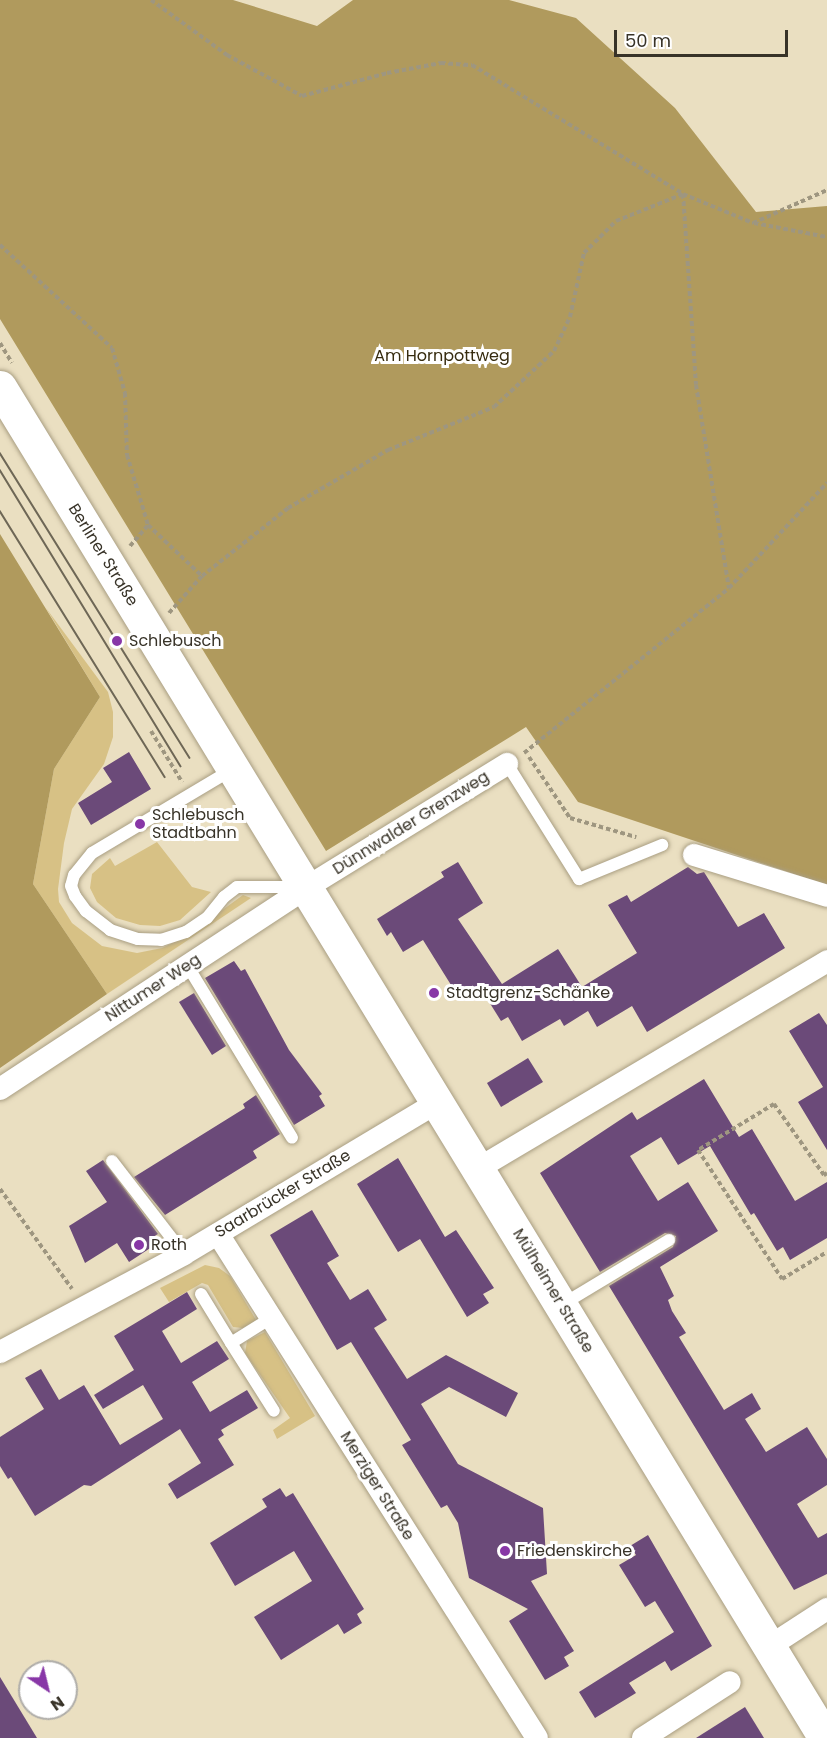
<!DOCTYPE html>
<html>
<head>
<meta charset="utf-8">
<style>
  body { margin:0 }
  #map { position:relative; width:827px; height:1738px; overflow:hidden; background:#eadfc1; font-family:Poppins,sans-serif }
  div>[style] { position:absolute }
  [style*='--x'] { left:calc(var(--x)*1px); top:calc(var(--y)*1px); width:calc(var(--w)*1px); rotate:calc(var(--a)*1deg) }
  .green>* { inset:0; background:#d7c185 }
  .forest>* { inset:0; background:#b09a5d }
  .building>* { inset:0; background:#6b4a79 }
  .path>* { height:4px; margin-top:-2px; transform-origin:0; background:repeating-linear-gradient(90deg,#9e9680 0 4.5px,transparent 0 7.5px) }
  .roads { filter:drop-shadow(0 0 2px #a99e82) drop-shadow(0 0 2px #a99e82) }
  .lane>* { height:12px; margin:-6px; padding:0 6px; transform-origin:6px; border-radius:6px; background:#fff }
  .street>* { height:22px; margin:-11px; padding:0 11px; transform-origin:11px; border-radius:11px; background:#fff }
  .secondary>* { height:33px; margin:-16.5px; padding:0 16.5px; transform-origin:16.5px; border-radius:16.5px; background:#fff }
  .tram>* { height:1.5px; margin:-0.75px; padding:0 0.75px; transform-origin:0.75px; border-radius:0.75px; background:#6e6756 }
  .dots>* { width:16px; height:16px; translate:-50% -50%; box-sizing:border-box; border:3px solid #fff; border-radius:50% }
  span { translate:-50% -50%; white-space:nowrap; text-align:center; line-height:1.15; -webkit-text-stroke:6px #fff; paint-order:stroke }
  .park-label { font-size:16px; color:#362b0f }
  .street-label { font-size:16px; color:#383328 }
  .poi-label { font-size:16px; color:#383328 }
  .left { translate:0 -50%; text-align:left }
  .north { position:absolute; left:18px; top:1660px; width:60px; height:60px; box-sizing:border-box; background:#fff; border:2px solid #afada9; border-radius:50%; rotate:145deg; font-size:16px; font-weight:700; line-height:24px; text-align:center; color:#383328 }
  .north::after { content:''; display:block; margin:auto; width:21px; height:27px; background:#8837a7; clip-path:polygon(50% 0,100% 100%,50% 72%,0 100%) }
  .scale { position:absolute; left:614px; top:30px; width:174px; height:27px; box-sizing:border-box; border:3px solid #383328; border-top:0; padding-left:8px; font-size:18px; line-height:21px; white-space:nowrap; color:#383328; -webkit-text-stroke:4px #fff; paint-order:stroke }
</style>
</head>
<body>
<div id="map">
  <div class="green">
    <div style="clip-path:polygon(46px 608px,108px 692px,113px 712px,113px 737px,104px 764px,72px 809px,64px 843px,58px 889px,59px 902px,72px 923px,102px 946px,137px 953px,162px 948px,187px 936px,243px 895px,251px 898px,107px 994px,33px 884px,54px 769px,100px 697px)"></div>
    <div style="clip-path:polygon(157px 842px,192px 887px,211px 892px,180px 920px,160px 926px,140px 925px,116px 918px,97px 902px,90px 888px,92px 874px,110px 858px,115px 866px)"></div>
    <div style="clip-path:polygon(205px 1265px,219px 1268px,230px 1276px,256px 1320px,243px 1328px,233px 1327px,208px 1285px,202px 1283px,169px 1302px,160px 1288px)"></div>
    <div style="clip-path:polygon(265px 1332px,315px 1416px,277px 1439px,273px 1430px,290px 1418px,245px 1353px,247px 1341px)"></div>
  </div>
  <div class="forest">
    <div style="clip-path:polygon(0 0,233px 0,317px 26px,353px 0,509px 0,576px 18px,675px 108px,756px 212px,827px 206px,827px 885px,578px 802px,526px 727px,326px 851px,0 319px)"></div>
    <div style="clip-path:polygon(0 534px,100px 697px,54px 769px,33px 884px,107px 994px,0 1068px)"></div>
  </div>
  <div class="building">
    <div style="clip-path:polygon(129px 752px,151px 789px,91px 825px,78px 803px,112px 782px,103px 768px)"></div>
    <div style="clip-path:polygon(458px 862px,483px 903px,458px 919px,502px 984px,558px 949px,582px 987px,637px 953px,608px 905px,627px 895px,631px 902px,688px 867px,697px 874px,704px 872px,738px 927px,764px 913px,785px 948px,647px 1032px,632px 1006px,597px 1027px,588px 1011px,564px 1026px,560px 1019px,522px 1041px,508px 1017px,501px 1021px,481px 989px,461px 1001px,423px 940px,403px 952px,391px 932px,387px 936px,377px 919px,444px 877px,441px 872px)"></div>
    <div style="clip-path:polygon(234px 961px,241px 971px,245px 969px,289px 1050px,322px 1094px,319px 1096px,325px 1106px,294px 1125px,205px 978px)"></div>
    <div style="clip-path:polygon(194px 993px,226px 1046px,212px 1055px,179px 1002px)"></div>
    <div style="clip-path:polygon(819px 1013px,827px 1025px,827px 1150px,798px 1102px,823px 1087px,789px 1031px)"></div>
    <div style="clip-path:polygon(528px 1058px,543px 1082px,501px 1107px,487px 1083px)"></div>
    <div style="clip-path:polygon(704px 1079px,739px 1137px,752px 1129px,795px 1201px,827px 1182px,827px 1238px,790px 1260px,783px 1247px,777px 1251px,754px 1213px,751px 1215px,710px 1146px,678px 1165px,661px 1137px,630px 1156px,658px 1201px,688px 1182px,718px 1231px,660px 1267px,674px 1296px,668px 1300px,672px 1311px,686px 1333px,679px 1337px,724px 1410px,752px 1393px,761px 1409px,745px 1419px,766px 1452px,807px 1427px,827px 1459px,827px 1485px,797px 1504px,818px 1538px,827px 1533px,827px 1574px,794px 1590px,609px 1286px,673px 1247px,676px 1236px,665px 1233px,600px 1272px,540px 1173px,632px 1112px,637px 1120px)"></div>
    <div style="clip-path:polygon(256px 1095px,280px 1134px,253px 1151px,257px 1158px,165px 1215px,134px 1177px,245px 1108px,243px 1104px)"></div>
    <div style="clip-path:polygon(398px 1158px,445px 1237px,456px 1230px,494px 1288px,483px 1294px,489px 1303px,467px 1317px,420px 1239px,398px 1252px,357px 1184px)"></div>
    <div style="clip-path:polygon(103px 1160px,158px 1234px,153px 1237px,158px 1243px,129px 1262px,117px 1243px,85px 1263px,69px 1226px,107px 1202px,86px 1171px)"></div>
    <div style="clip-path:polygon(312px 1210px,339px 1256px,327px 1263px,350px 1300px,368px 1289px,387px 1320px,374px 1328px,407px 1379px,446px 1355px,518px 1393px,506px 1417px,449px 1387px,421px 1404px,458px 1464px,543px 1508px,547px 1574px,531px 1581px,574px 1651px,564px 1657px,569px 1666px,545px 1680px,509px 1621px,528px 1609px,469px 1578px,458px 1523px,447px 1505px,441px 1508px,402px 1445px,411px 1440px,351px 1342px,337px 1350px,270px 1235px)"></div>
    <div style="clip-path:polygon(187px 1292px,197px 1309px,162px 1331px,181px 1363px,217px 1341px,229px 1359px,192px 1382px,210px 1412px,247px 1390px,258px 1408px,221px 1430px,224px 1435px,218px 1439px,234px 1465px,177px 1499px,168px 1484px,201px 1463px,180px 1429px,91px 1486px,84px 1485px,35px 1516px,11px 1477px,8px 1479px,0 1466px,0 1437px,44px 1409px,25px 1378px,41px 1369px,59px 1400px,84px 1385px,120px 1445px,163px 1419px,143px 1385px,103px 1409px,94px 1395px,134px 1370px,114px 1336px)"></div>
    <div style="clip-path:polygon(280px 1488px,286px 1497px,293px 1493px,364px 1609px,357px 1614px,362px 1623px,344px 1634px,338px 1624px,281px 1660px,254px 1617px,312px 1581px,294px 1551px,235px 1586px,210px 1543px,267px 1507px,262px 1499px)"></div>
    <div style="clip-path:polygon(648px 1535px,712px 1646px,671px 1671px,665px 1661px,629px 1683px,636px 1693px,595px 1718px,579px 1692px,674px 1632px,655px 1601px,645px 1607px,619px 1565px,636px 1555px,630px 1546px)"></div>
    <div style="clip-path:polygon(0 1677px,37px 1738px,0 1738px)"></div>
    <div style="clip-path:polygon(745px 1707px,764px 1738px,696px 1738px)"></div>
  </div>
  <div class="path">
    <div style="--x:151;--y:0;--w:94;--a:35.9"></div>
    <div style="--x:227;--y:55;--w:85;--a:28.7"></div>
    <div style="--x:302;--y:96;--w:88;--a:-15.1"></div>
    <div style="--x:387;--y:73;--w:55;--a:-10.5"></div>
    <div style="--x:441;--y:63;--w:31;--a:4"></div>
    <div style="--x:472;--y:65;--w:247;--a:31.4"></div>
    <div style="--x:683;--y:194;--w:191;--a:86.1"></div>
    <div style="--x:696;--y:385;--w:206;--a:80.8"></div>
    <div style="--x:754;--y:223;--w:74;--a:10.9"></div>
    <div style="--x:0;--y:245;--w:152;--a:42.6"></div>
    <div style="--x:112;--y:348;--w:47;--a:73.9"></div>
    <div style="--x:125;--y:393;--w:62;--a:88.2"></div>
    <div style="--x:127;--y:455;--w:73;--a:73.3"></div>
    <div style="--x:148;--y:525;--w:74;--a:43.4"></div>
    <div style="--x:0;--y:343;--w:23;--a:59"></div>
    <div style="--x:130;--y:546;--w:28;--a:-49"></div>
    <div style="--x:169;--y:613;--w:50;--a:-48.3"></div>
    <div style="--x:202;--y:576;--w:110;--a:-38.3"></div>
    <div style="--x:288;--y:508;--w:116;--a:-30.1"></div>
    <div style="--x:388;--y:450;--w:114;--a:-22.1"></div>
    <div style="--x:494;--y:407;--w:82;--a:-43"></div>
    <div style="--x:554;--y:351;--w:38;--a:-65"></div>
    <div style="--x:570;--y:317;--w:66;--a:-77.7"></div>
    <div style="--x:584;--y:253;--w:45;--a:-45"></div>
    <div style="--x:616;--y:221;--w:72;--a:-21.9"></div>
    <div style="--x:683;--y:194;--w:76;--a:22.5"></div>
    <div style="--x:753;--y:223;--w:81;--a:-24"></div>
    <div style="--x:151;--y:731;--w:60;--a:58.7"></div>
    <div style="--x:524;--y:753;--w:263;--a:-38.8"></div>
    <div style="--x:729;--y:588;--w:144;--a:-47"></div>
    <div style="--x:529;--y:757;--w:73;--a:56.1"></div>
    <div style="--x:570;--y:818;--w:69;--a:16.1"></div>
    <div style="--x:827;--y:1173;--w:4;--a:146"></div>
    <div style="--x:824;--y:1175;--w:87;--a:-125.2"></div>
    <div style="--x:774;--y:1104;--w:89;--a:148.8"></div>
    <div style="--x:698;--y:1150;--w:154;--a:56.9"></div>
    <div style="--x:782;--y:1279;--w:52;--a:-31"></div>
    <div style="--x:0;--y:1189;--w:123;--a:54.2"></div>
  </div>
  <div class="roads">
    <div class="lane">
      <div style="--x:507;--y:764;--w:136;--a:57.9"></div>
      <div style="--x:579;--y:879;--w:90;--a:-22.3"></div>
      <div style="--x:233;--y:769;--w:164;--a:149.2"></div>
      <div style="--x:92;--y:853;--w:28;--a:129"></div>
      <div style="--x:74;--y:875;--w:11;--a:105"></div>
      <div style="--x:71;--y:886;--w:11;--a:68"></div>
      <div style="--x:75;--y:896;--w:19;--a:54"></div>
      <div style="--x:86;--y:911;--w:31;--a:38"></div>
      <div style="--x:110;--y:930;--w:29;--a:18"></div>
      <div style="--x:138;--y:939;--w:23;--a:2"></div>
      <div style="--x:161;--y:940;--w:26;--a:-18"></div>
      <div style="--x:186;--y:932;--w:25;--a:-34"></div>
      <div style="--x:207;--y:918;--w:27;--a:-51"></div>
      <div style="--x:224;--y:897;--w:16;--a:-38"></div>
      <div style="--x:237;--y:887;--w:63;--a:0"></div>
      <div style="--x:187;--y:965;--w:202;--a:58.7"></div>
      <div style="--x:112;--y:1161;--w:118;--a:52.3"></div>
      <div style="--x:201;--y:1294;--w:57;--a:58.5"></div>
      <div style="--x:563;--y:1304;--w:124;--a:-31.1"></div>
      <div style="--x:271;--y:1318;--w:47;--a:148"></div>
      <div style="--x:231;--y:1343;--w:80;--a:57.7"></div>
    </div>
    <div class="street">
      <div style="--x:694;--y:855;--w:139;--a:17.1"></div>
      <div style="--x:0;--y:1089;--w:367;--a:-33.3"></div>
      <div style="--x:307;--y:887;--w:235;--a:-31.6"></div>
      <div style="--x:479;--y:1168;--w:405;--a:-30.7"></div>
      <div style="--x:218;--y:1234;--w:596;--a:57.67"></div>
      <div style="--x:0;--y:1352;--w:208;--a:-28"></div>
      <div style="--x:184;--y:1254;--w:296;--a:-30.9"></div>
      <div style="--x:770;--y:1646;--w:68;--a:-33"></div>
      <div style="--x:643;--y:1738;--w:103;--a:-32.8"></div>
    </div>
    <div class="secondary">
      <div style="--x:0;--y:387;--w:1583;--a:58.59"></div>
    </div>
  </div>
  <div class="tram">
    <div style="--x:0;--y:453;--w:359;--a:58.1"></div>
    <div style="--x:0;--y:470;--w:347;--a:58.6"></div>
    <div style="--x:0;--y:511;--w:313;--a:58.2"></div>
  </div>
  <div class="dots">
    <div style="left:117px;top:641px;background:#8837a7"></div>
    <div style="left:140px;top:824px;background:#8837a7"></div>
    <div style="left:434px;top:993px;background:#8837a7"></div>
    <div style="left:139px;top:1245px;background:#8837a7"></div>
    <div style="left:505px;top:1551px;background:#8837a7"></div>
  </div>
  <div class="park-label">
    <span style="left:442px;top:356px">Am Hornpottweg</span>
  </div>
  <div class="street-label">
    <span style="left:103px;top:555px;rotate:58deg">Berliner Straße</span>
    <span style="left:411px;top:823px;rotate:-32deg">Dünnwalder Grenzweg</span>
    <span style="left:153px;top:988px;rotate:-33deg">Nittumer Weg</span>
    <span style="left:283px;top:1194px;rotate:-31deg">Saarbrücker Straße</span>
    <span style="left:553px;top:1291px;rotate:59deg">Mülheimer Straße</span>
    <span style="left:377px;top:1486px;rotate:58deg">Merziger Straße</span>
  </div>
  <div class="poi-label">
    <span class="left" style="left:129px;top:641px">Schlebusch</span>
    <span class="left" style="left:152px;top:824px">Schlebusch<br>Stadtbahn</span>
    <span class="left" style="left:446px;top:993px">Stadtgrenz-Schänke</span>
    <span class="left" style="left:151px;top:1245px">Roth</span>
    <span class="left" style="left:517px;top:1551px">Friedenskirche</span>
  </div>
  <div class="north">N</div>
  <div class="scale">50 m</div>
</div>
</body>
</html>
